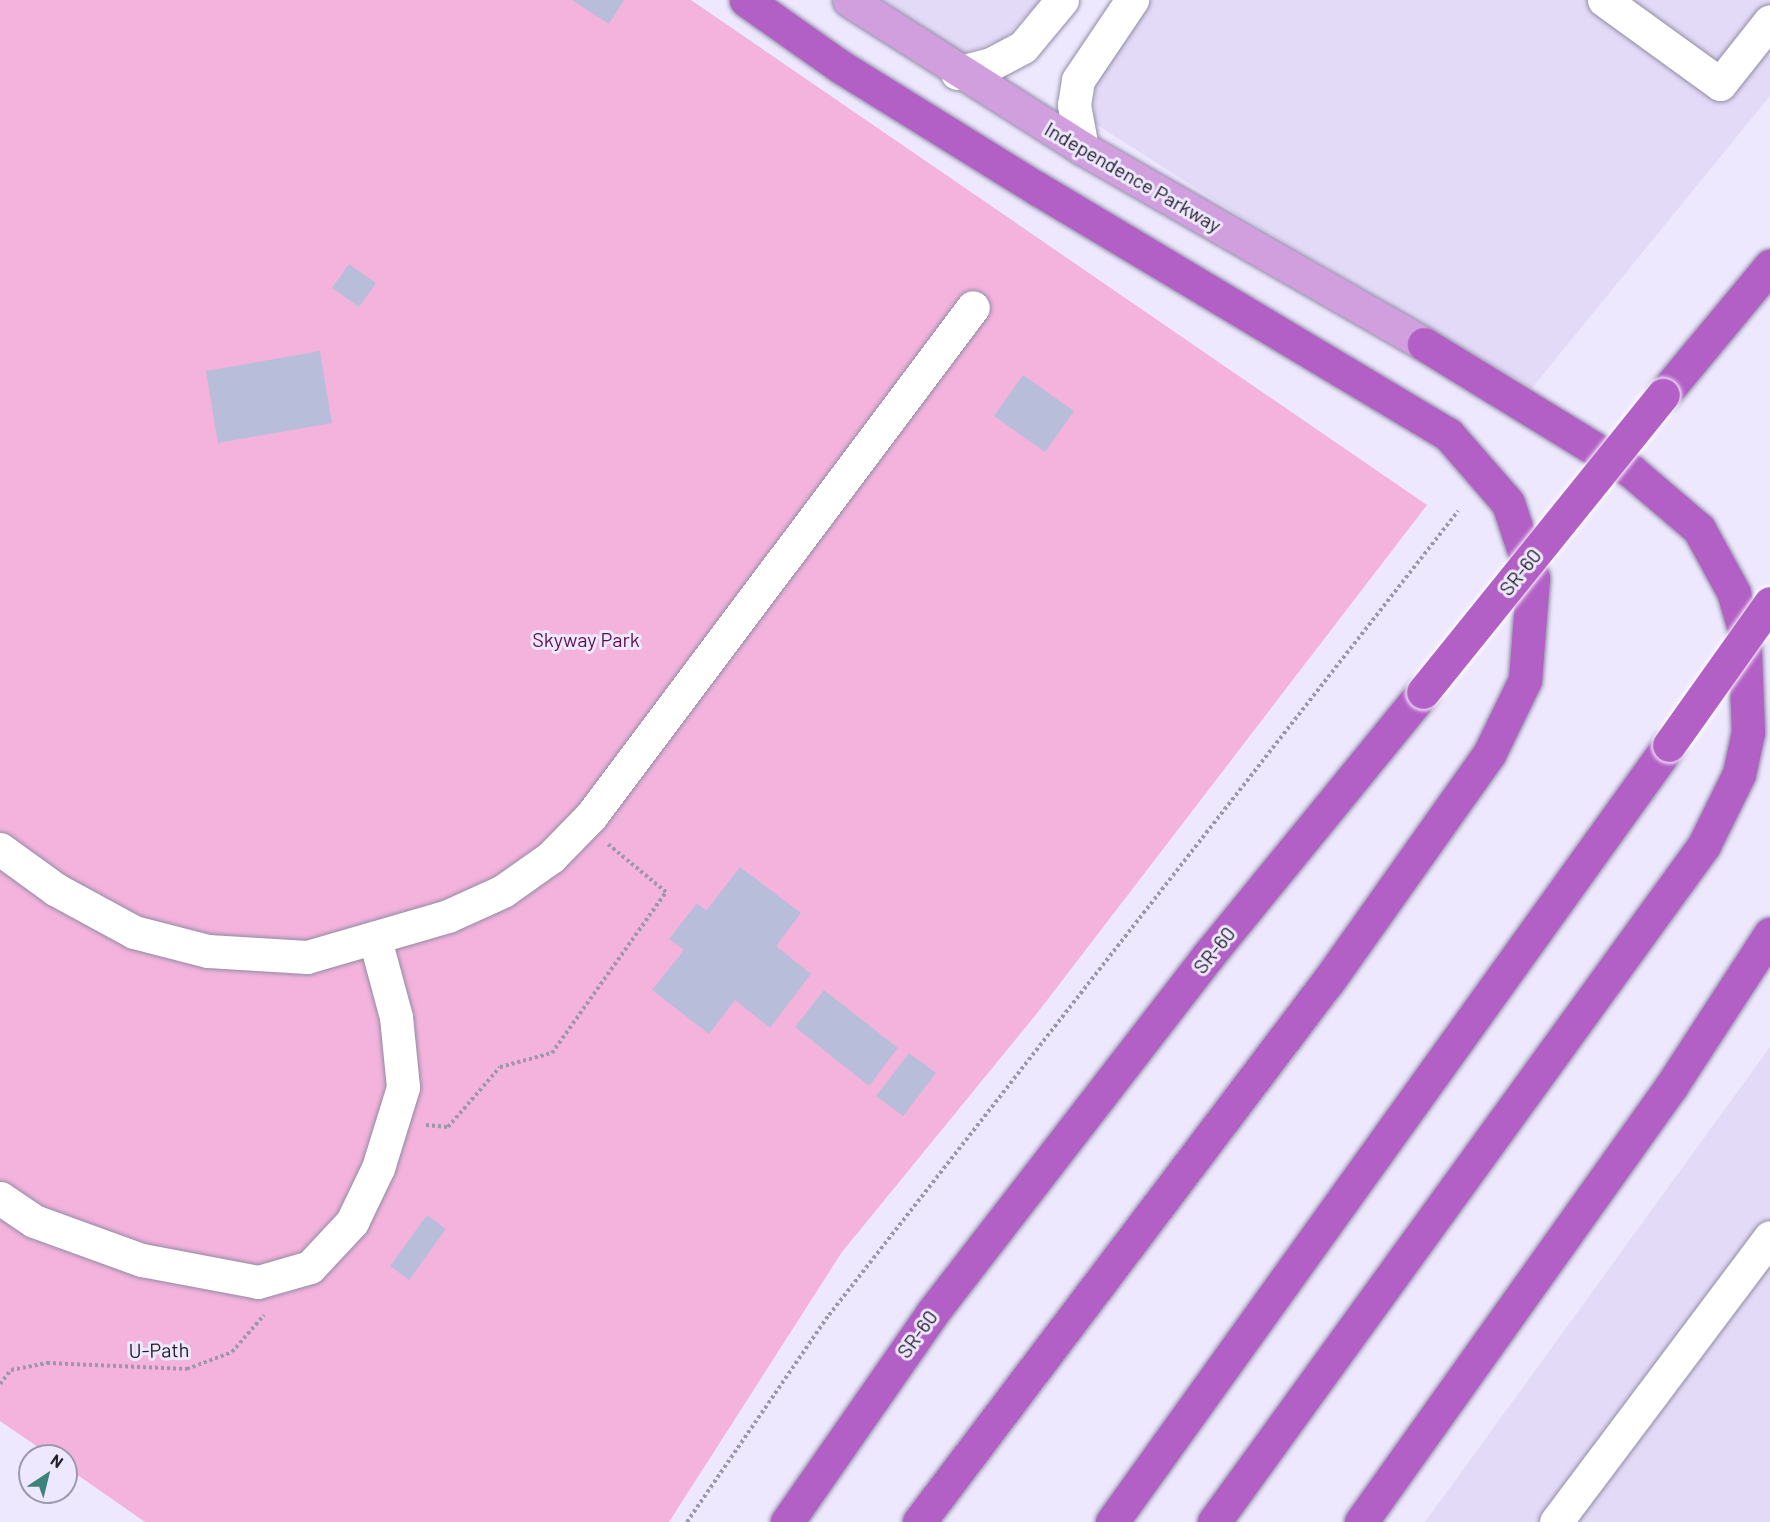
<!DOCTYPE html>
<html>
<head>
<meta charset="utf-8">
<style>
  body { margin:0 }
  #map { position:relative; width:1770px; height:1522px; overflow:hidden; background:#eee8ff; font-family:Barlow,sans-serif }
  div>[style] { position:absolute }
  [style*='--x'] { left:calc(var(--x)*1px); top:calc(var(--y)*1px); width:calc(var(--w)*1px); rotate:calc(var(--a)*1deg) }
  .built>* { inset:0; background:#e2daf7 }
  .green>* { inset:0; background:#f4b3dc }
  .building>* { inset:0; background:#b8bed9 }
  .path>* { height:4px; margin-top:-2px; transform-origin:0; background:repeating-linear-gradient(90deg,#9c97a9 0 3px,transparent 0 6px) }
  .roads { filter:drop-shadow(0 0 2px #918ba4) drop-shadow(0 0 2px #918ba4) }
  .minor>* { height:33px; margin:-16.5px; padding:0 16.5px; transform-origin:16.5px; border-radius:16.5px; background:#fff }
  .major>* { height:33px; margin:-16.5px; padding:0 16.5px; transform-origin:16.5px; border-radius:16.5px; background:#d19fdd }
  .highway>* { height:33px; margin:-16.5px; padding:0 16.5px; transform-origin:16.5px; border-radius:16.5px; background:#b25fc6 }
  .bridges { filter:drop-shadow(0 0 2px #fff) drop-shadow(0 0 2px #fff) }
  .highway-bridge>* { height:33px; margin:-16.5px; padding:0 16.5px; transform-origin:16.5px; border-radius:16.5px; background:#b25fc6 }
  span { translate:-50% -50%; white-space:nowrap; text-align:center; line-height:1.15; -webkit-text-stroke:6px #eee8ff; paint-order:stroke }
  .street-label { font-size:20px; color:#24212b }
  .park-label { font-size:20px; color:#5f0f4a }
  .north { position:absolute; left:18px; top:1444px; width:60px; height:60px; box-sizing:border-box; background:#eee8ff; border:2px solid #9d98aa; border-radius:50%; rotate:35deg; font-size:16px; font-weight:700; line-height:24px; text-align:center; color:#24212b }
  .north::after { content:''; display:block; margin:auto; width:21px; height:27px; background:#3c837c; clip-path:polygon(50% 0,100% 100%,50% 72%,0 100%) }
</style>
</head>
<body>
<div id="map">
  <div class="built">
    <div style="clip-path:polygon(882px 0,1041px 0,1003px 40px,963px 53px)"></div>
    <div style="clip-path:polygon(1152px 0,1770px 0,1770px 96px,1532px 388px,1238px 215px,1094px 123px,1096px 78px)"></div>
    <div style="clip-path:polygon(1770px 1047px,1770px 1522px,1425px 1522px)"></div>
  </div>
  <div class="green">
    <div style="clip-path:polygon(0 0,691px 0,1427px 505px,1038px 1012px,842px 1252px,669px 1522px,145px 1522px,66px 1467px,66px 1456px,51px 1456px,0 1421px)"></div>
  </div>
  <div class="building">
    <div style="clip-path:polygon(572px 0,624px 0,609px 24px)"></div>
    <div style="clip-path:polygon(349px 264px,376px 283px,359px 307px,332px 288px)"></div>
    <div style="clip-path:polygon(320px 351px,332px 423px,218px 443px,206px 371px)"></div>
    <div style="clip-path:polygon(1023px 375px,1074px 411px,1045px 452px,994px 416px)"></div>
    <div style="clip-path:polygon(740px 867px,801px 913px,776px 946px,811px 974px,770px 1028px,735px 1000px,709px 1034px,652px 990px,684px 950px,669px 939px,697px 903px,706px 911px)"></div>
    <div style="clip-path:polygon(824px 990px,898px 1048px,869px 1086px,795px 1027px)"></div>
    <div style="clip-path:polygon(909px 1053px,936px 1073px,903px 1116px,876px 1096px)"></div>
    <div style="clip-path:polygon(427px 1215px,446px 1229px,409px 1280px,390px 1266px)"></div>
  </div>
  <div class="path">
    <div style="--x:426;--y:1125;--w:22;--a:5"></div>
    <div style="--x:448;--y:1127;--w:79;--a:-49.1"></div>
    <div style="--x:500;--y:1067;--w:54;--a:-15.1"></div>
    <div style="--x:552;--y:1053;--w:197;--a:-54.7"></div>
    <div style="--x:666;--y:892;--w:75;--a:-140.4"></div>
    <div style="--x:0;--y:1384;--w:18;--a:-52"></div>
    <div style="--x:11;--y:1370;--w:37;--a:-11"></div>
    <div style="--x:47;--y:1363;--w:140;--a:2.5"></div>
    <div style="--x:187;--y:1369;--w:48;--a:-20.7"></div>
    <div style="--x:232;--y:1352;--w:49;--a:-49.1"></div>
    <div style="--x:687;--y:1522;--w:251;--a:-55.6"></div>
    <div style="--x:829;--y:1315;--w:1021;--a:-51.96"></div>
  </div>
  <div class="roads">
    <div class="minor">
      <div style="--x:1604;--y:0;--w:143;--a:35.9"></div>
      <div style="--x:1720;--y:84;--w:80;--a:-51.6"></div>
      <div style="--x:957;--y:73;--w:35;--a:-15"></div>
      <div style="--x:991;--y:64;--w:36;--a:-28"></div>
      <div style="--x:1023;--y:47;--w:61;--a:-50.3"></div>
      <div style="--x:1082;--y:148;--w:44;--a:-100.5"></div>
      <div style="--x:1074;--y:105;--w:25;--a:-81"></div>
      <div style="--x:1078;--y:80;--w:97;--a:-56"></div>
      <div style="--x:0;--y:849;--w:68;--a:36"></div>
      <div style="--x:55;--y:889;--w:90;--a:28.6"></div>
      <div style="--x:134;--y:932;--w:76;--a:14.4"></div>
      <div style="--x:208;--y:951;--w:99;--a:3.5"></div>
      <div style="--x:307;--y:957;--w:147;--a:-16.2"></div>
      <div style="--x:448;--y:916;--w:60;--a:-24.4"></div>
      <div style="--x:503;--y:891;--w:59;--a:-35.3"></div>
      <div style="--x:551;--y:857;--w:57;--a:-45.7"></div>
      <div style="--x:591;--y:816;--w:636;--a:-53.11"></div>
      <div style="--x:0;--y:1198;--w:41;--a:34.1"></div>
      <div style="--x:34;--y:1221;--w:115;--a:19.9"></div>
      <div style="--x:142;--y:1260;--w:118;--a:10.7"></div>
      <div style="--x:258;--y:1282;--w:54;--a:-16.1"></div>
      <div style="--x:310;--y:1267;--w:62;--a:-47"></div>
      <div style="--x:352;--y:1222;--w:60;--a:-64.3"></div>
      <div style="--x:378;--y:1168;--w:85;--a:-72.8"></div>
      <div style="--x:403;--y:1087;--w:70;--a:-95.7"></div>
      <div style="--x:396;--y:1017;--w:81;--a:-105.1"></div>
      <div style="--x:1556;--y:1522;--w:356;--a:-53.1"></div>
    </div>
    <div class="major">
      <div style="--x:849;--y:0;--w:276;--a:32.4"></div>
      <div style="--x:1082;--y:148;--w:394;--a:29.8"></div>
    </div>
    <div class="highway">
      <div style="--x:746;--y:0;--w:116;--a:35.2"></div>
      <div style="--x:841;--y:67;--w:232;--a:31.8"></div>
      <div style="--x:1038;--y:189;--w:478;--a:30.9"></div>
      <div style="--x:1448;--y:434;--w:91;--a:49"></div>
      <div style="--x:1508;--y:503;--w:79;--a:71.6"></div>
      <div style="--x:1533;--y:578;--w:102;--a:94.5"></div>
      <div style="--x:1525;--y:680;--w:82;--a:115.9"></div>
      <div style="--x:1489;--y:754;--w:278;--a:125.3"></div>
      <div style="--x:1328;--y:981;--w:678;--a:127.09"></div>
      <div style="--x:1663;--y:395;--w:168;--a:-50.3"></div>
      <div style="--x:787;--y:1522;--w:254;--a:-55.2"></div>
      <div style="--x:932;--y:1313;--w:450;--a:-52.3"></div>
      <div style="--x:1207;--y:957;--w:342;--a:-50.8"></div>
      <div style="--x:1112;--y:1522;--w:956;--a:-54.36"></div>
      <div style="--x:1214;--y:1522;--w:836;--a:-54.1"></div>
      <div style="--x:1704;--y:845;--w:79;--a:-63.8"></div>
      <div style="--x:1739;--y:774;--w:43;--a:-77.9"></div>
      <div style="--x:1748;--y:732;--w:103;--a:-92.2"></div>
      <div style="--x:1744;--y:629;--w:37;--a:-106"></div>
      <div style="--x:1734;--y:593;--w:73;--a:-118.7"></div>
      <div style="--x:1699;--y:529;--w:89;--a:-139.5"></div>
      <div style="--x:1631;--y:471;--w:243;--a:-148.5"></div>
      <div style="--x:1361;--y:1522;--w:536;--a:-54.56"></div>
      <div style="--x:1672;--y:1085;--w:180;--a:-57"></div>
    </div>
  </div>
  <div class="bridges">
    <div class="highway-bridge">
      <div style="--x:1423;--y:692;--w:382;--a:-51.1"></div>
      <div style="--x:1669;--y:745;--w:174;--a:-54.6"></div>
    </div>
  </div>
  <div class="street-label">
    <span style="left:1133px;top:177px;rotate:30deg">Independence Parkway</span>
    <span style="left:1520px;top:572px;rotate:-51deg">SR-60</span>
    <span style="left:1214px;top:950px;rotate:-51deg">SR-60</span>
    <span style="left:917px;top:1334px;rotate:-54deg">SR-60</span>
    <span style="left:159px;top:1350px;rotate:-1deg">U-Path</span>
  </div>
  <div class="park-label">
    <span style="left:586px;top:639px">Skyway Park</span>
  </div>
  <div class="north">N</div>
</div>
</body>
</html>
